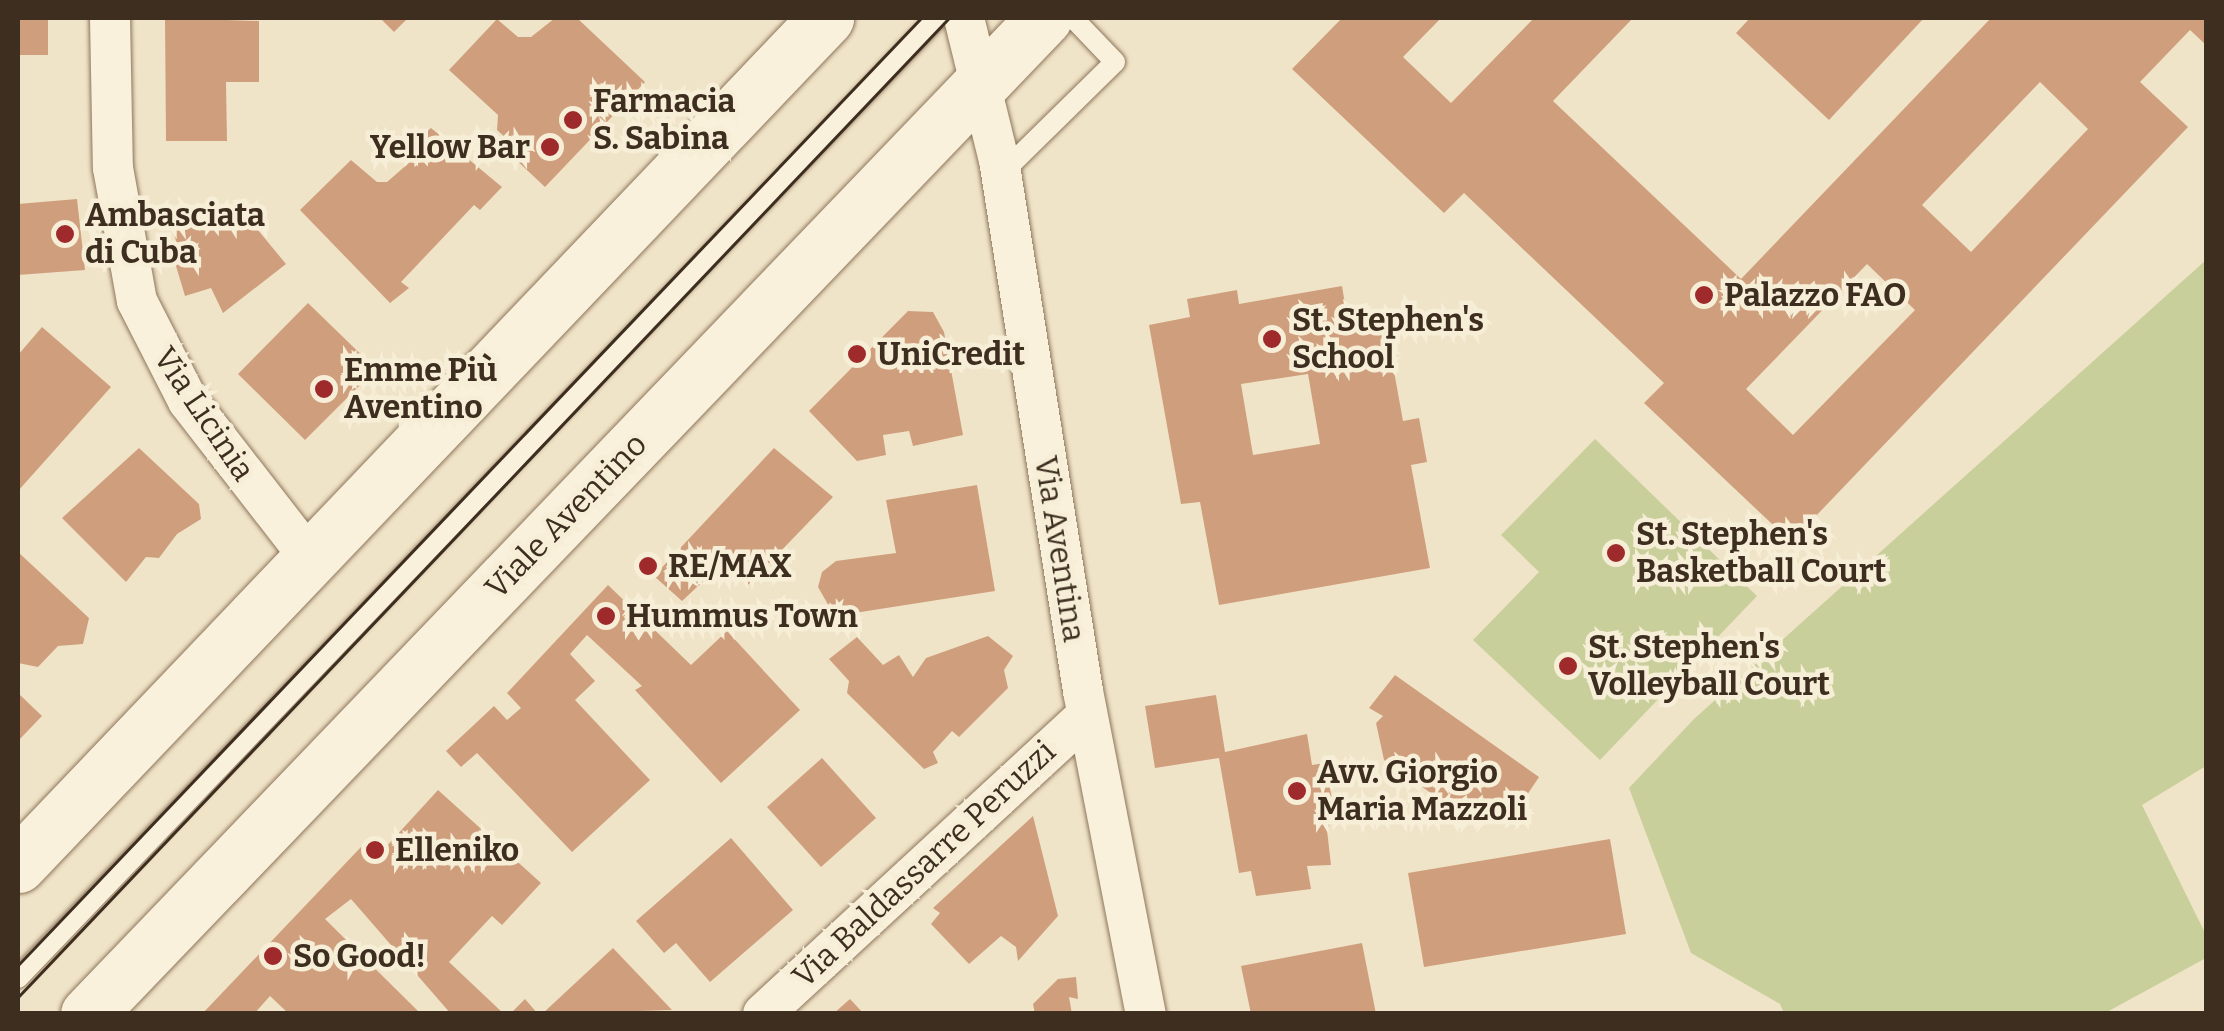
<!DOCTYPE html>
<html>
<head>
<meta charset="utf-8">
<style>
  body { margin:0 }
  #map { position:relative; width:2224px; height:1031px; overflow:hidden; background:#f0e4c8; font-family:Bitter,serif }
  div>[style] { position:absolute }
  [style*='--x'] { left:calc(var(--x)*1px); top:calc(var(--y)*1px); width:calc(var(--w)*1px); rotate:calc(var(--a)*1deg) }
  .green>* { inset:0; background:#c9cf9b }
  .building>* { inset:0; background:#cf9f7d }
  .roads { filter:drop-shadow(0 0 2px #8d765c) drop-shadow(0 0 2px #8d765c) }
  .lane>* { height:20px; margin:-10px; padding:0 10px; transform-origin:10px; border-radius:10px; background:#faf1dc }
  .street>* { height:40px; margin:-20px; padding:0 20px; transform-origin:20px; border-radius:20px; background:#faf1dc }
  .secondary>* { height:55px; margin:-27.5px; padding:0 27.5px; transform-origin:27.5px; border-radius:27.5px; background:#faf1dc }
  .tram>* { height:2.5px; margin:-1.25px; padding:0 1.25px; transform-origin:1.25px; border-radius:1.25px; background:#3d2e20 }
  .dots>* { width:28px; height:28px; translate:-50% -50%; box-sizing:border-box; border:5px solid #f7eed8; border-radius:50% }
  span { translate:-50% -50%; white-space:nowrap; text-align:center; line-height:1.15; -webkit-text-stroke:9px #f7eed8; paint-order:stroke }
  .poi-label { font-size:32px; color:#3d2e20; font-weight:700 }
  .left { translate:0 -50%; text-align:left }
  .right { translate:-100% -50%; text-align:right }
  .street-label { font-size:32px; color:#3d2e20 }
  .frame { position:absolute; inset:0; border:20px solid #3d2e20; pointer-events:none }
</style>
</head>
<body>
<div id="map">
  <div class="green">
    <div style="clip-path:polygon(2206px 260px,2206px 766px,2142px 805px,2206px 935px,2206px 958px,2105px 1013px,1784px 1013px,1780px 1004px,1691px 953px,1629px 788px,1694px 719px)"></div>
    <div style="clip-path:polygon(1595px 439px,1757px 596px,1600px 760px,1473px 640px,1539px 572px,1501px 535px)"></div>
  </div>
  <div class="building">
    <div style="clip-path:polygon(18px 18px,48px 18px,48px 55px,18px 55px)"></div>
    <div style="clip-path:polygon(165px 18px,259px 21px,259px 82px,226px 82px,227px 141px,166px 141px)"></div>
    <div style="clip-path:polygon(380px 18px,408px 18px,394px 32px)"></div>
    <div style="clip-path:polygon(555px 18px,577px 18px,645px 82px,545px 187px,513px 157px,518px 149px,497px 130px,498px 115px,449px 70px,497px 19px,518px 37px,531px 37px)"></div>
    <div style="clip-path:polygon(evenodd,1342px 18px,1441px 18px,1403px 57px,1451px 103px,1534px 18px,1633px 18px,1553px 101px,1741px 279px,1991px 18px,2206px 18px,2206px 45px,2190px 30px,2140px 82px,2188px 127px,1791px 542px,1644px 403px,1664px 383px,1464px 193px,1444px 213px,1292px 69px,1342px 18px,2040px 82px,2088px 129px,1971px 252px,1922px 205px,2040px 82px,1342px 18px,1867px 264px,1915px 310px,1793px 435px,1746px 389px,1867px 264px)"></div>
    <div style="clip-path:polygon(1750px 18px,1924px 18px,1829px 120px,1736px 33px)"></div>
    <div style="clip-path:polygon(431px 128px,502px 187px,480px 210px,474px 205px,401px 282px,409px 288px,390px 303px,300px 210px,351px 160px,377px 182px,387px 182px,418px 155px,408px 148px)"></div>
    <div style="clip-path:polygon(77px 199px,85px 270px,18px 275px,18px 204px)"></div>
    <div style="clip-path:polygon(200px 213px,248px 218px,286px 264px,223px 313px,211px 288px,185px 296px,170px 246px,177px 244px,170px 221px)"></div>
    <div style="clip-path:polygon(evenodd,1342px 286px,1348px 322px,1384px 316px,1403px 421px,1419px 418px,1427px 462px,1411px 465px,1430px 568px,1219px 605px,1200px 502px,1181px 504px,1149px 325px,1190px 317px,1187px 299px,1237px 290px,1239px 304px,1342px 286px,1308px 374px,1320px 444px,1253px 455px,1241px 384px,1308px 374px)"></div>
    <div style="clip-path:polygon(308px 303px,376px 369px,305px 440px,238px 374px)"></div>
    <div style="clip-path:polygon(908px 311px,933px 312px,944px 332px,963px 435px,913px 446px,909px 431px,883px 435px,886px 455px,857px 461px,809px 411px)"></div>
    <div style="clip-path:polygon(42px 327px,111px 387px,18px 491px,18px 355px)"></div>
    <div style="clip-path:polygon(139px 448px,199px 504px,201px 519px,177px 534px,159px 558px,146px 557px,126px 582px,62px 518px)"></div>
    <div style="clip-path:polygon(774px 448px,833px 497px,747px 586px,734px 573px,711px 574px,682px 601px,654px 576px)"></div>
    <div style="clip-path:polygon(977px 485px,995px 591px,848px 614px,830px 608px,818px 587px,822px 572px,836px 561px,896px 553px,886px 500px)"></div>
    <div style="clip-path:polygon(18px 552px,89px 618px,83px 644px,58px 646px,38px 667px,18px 663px)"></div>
    <div style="clip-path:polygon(608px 585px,691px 665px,727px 631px,800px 710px,721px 783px,635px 690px,642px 686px,587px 635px,570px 654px,595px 681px,575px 700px,650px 780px,572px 852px,477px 753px,461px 767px,446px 751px,494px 706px,507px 720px,521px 708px,507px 693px)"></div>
    <div style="clip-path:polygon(988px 636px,1013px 656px,1004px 670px,1008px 688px,959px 737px,952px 731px,933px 752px,938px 763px,924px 769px,847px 693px,849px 681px,829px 659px,857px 637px,883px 665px,899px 655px,913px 677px,926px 658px)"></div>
    <div style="clip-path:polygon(1395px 675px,1539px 777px,1511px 819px,1499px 812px,1462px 815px,1384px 760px,1376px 723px,1383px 716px,1369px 708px)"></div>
    <div style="clip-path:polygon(18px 693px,42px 716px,18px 741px)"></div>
    <div style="clip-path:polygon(1216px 695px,1225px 752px,1307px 734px,1312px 765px,1325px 763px,1335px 814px,1327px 830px,1331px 865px,1307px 866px,1311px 889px,1256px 896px,1251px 871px,1239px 873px,1219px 758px,1155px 768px,1145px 706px)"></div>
    <div style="clip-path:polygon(822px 758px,876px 818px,821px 867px,767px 807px)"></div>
    <div style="clip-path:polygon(438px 790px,541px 883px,502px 925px,492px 916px,449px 962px,504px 1014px,451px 1014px,351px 899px,325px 919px,421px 1014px,289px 1014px,270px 996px,254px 1014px,202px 1014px,361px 847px,374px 860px)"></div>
    <div style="clip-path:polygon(1033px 816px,1058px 916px,1018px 961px,1016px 947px,1001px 936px,969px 964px,931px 924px,940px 913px,933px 908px)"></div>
    <div style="clip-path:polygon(731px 838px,793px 910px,710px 982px,676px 943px,664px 953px,636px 921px)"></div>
    <div style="clip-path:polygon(1610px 839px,1626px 934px,1424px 967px,1408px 873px)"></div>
    <div style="clip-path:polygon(1362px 943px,1376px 1014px,1251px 1014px,1241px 966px)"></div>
    <div style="clip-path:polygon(613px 948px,672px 1010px,542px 1014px)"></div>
    <div style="clip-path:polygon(1076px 977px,1078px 999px,1069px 997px,1072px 1014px,1035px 1014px,1033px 1004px,1058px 979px)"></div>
    <div style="clip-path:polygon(525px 999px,538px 1014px,510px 1014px)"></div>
    <div style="clip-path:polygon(850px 999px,864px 1014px,833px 1014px)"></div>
  </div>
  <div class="roads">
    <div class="lane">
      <div style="--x:1002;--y:173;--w:158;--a:-44.5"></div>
      <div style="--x:1115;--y:62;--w:61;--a:-133.7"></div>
      <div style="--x:18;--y:978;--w:1329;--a:-46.25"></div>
    </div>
    <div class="street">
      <div style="--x:110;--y:18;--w:150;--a:88.9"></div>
      <div style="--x:113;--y:168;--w:135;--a:79.8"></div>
      <div style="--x:137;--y:301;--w:112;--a:63"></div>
      <div style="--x:188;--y:401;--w:199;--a:52.2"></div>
      <div style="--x:964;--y:18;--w:146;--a:76.2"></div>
      <div style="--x:999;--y:160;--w:538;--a:81.01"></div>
      <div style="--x:1083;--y:691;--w:329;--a:79"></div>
      <div style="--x:763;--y:1014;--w:441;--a:-42.7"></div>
    </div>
    <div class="secondary">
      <div style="--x:18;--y:865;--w:1171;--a:-46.35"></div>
      <div style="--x:88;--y:1014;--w:1381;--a:-46.17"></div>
    </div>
  </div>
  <div class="tram">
    <div style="--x:18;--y:965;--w:1309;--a:-46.36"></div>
    <div style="--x:18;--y:997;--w:1351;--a:-46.44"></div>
  </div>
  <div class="dots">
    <div style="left:573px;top:120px;background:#9e2a2b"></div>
    <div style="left:550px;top:147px;background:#9e2a2b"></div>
    <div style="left:65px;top:234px;background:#9e2a2b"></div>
    <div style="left:1704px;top:295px;background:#9e2a2b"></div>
    <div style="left:1272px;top:339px;background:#9e2a2b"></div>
    <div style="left:857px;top:354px;background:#9e2a2b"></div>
    <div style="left:324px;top:389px;background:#9e2a2b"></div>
    <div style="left:1616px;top:553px;background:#9e2a2b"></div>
    <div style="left:648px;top:566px;background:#9e2a2b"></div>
    <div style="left:606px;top:616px;background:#9e2a2b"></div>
    <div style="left:1568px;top:666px;background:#9e2a2b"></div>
    <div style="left:1297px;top:791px;background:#9e2a2b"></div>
    <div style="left:375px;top:850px;background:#9e2a2b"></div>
    <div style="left:273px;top:956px;background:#9e2a2b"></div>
  </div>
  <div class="poi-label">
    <span class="left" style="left:593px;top:120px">Farmacia<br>S. Sabina</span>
    <span class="right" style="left:530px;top:147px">Yellow Bar</span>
    <span class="left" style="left:85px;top:234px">Ambasciata<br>di Cuba</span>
    <span class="left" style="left:1724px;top:295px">Palazzo FAO</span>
    <span class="left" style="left:1292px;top:339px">St. Stephen's<br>School</span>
    <span class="left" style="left:877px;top:354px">UniCredit</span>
    <span class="left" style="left:344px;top:389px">Emme Più<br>Aventino</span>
    <span class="left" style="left:1636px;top:553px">St. Stephen's<br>Basketball Court</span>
    <span class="left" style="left:668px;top:566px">RE/MAX</span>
    <span class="left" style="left:626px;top:616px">Hummus Town</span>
    <span class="left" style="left:1588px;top:666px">St. Stephen's<br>Volleyball Court</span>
    <span class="left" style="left:1317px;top:791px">Avv. Giorgio<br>Maria Mazzoli</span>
    <span class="left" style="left:395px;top:850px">Elleniko</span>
    <span class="left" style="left:293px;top:956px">So Good!</span>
  </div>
  <div class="street-label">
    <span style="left:204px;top:414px;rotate:56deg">Via Licinia</span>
    <span style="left:566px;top:516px;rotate:-46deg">Viale Aventino</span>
    <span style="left:1060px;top:549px;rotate:81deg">Via Aventina</span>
    <span style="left:924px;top:864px;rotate:-43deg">Via Baldassarre Peruzzi</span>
  </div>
  <div class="frame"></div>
</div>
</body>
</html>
